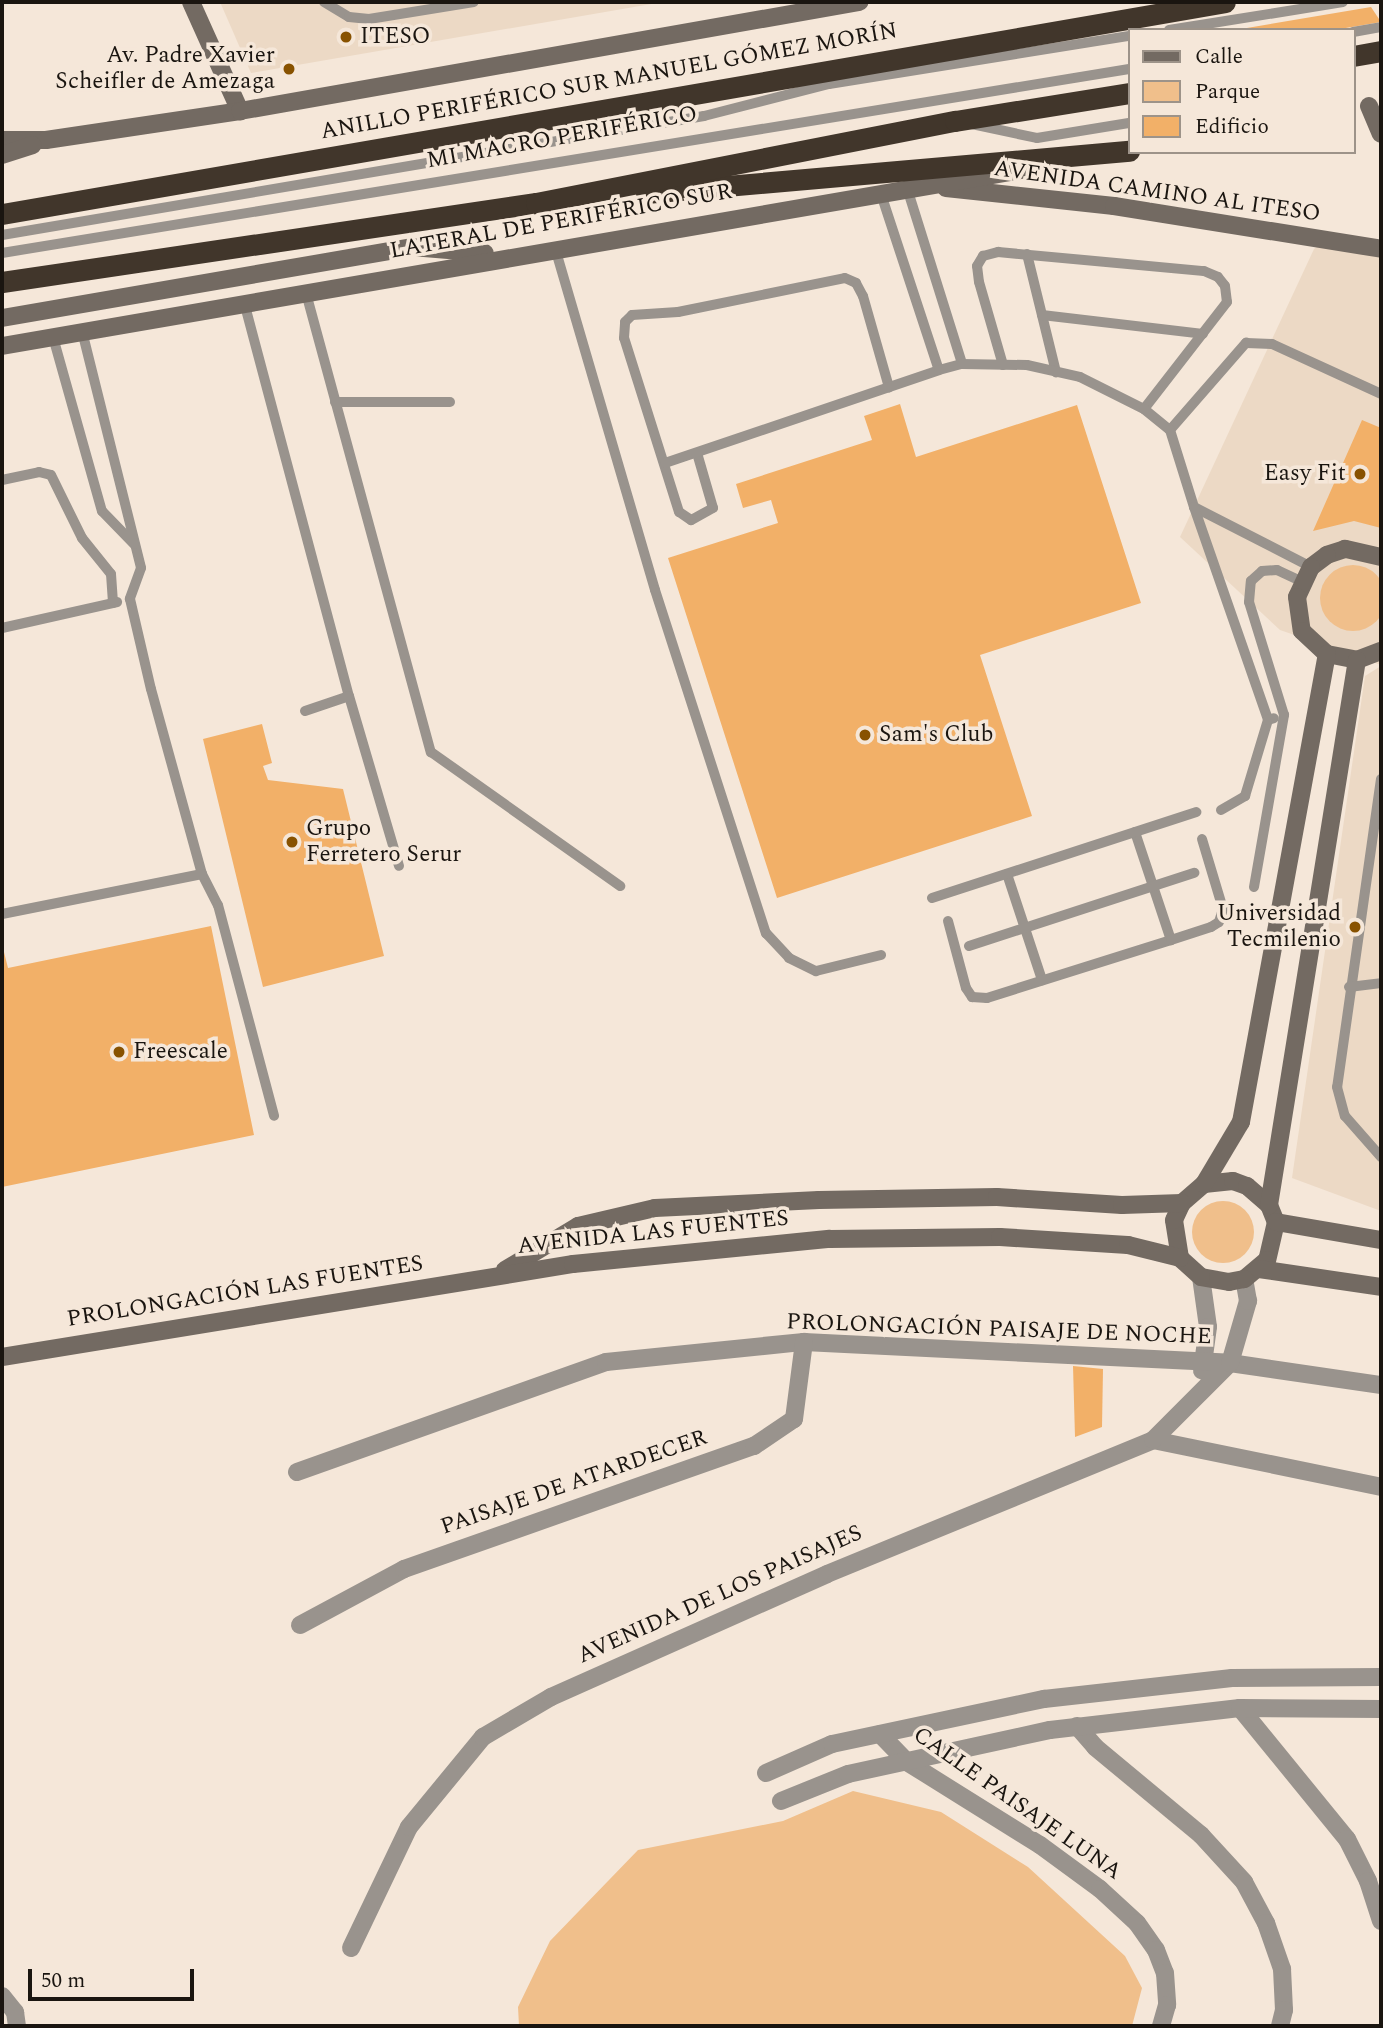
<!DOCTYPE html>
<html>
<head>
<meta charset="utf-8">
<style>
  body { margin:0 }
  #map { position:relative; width:1383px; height:2028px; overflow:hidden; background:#f5e7d9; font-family:Spectral,serif }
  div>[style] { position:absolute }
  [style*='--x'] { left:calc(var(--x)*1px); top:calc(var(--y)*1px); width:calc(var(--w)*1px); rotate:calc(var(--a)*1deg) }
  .built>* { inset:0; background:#ecd9c5 }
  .green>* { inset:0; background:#f0bf8b }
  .round { border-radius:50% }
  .building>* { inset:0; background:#f2b068 }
  .lane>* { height:10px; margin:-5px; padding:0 5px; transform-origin:5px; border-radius:5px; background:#99938d }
  .street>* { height:18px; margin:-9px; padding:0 9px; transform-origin:9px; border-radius:9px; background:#99938d }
  .secondary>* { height:18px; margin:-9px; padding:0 9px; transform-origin:9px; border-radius:9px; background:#736a62 }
  .highway>* { height:21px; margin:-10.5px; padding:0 10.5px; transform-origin:10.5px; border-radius:10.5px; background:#41362b }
  .dots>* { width:19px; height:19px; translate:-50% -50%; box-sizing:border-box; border:4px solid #f5e7d9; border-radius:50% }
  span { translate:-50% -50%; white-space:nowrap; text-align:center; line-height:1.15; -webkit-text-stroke:7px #f5e7d9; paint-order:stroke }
  .poi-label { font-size:23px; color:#1a1510 }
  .left { translate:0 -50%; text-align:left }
  .right { translate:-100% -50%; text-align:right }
  .street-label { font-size:23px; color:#1a1510 }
  .frame { position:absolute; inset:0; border:4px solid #1a1510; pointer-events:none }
  .legend { position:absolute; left:1128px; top:28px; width:228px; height:126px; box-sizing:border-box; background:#f5e7d9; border:2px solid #9d9389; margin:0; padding:9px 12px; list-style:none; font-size:21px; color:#1a1510 }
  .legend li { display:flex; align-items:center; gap:14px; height:35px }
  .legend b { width:35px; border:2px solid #9d9389 }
  .scale { position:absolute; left:28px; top:1969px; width:166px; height:32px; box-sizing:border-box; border:4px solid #1a1510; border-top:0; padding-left:9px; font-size:21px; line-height:24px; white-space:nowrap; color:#1a1510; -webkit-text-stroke:5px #f5e7d9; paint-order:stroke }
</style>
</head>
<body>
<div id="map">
  <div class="built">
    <div style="clip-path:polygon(220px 2px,663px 2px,251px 73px)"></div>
    <div style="clip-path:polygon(1328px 239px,1381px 257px,1381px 665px,1280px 630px,1180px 537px,1314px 249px)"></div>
    <div style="clip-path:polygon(1381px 666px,1381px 1211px,1292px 1178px,1365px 676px)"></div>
  </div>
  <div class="green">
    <div class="round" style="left:1320px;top:565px;width:66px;height:66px"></div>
    <div class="round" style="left:1192px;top:1201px;width:62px;height:62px"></div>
    <div style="clip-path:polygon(853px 1791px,941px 1812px,1028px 1867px,1125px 1956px,1142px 1988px,1132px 2026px,519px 2026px,518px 2007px,550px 1941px,638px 1850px,783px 1821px)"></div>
  </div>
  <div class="building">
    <div style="clip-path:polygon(1371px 7px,1381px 22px,1334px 30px,1235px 30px)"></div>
    <div style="clip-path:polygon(900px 404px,916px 457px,1077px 405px,1141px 603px,980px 655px,1032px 816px,777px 898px,668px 558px,778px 523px,771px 500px,743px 508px,736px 484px,872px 440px,864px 416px)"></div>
    <div style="clip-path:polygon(1362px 420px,1381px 428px,1381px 528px,1354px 521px,1313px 531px)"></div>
    <div style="clip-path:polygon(262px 724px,272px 763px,263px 766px,268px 780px,343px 789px,384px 956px,263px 987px,203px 739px)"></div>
    <div style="clip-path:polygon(211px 926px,254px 1135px,2px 1187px,2px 944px,8px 968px)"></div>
    <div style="clip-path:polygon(1073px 1366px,1103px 1369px,1102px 1427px,1075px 1437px)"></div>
  </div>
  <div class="lane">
    <div style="--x:324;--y:2;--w:29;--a:31"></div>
    <div style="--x:349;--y:17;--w:20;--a:6"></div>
    <div style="--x:369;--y:19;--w:106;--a:-9.2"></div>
    <div style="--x:1169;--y:30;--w:176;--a:-9.1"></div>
    <div style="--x:1353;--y:32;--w:28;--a:-10"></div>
    <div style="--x:972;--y:124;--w:66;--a:12.2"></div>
    <div style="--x:1037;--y:138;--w:93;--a:-9.3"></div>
    <div style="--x:907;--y:188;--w:184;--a:72.6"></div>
    <div style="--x:880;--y:191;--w:188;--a:71.8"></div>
    <div style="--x:2;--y:235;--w:712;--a:-9.62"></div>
    <div style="--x:704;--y:116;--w:129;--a:-14.4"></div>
    <div style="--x:829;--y:84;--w:304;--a:-9.1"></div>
    <div style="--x:555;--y:248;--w:356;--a:73.7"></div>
    <div style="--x:655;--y:590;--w:361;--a:72.1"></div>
    <div style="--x:766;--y:933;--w:34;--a:47"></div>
    <div style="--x:789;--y:958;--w:30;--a:26"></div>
    <div style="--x:816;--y:971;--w:67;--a:-13.8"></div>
    <div style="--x:2;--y:253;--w:1142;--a:-9.27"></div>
    <div style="--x:1027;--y:254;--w:122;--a:76.2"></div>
    <div style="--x:306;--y:293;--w:476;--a:74.8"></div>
    <div style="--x:431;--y:752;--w:232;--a:35.3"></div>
    <div style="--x:244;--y:302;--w:408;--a:75.1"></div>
    <div style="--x:349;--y:696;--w:177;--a:73.6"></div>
    <div style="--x:1042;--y:315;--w:162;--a:6.7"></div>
    <div style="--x:82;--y:331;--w:244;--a:76"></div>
    <div style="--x:141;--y:568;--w:33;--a:110"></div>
    <div style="--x:130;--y:599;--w:92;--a:76.9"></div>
    <div style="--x:151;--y:689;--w:192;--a:74.6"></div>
    <div style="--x:202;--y:874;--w:35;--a:63"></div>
    <div style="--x:218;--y:905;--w:218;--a:75.1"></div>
    <div style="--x:53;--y:337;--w:181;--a:74.3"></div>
    <div style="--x:102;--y:511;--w:46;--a:45.9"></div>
    <div style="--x:1003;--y:365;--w:86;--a:-106.1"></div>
    <div style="--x:979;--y:282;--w:16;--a:-97"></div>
    <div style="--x:977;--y:266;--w:12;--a:-59"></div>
    <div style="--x:983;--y:256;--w:16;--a:-15"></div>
    <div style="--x:998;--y:252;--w:207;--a:5.3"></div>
    <div style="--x:1204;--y:271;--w:15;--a:23"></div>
    <div style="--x:1218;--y:277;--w:11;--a:52"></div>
    <div style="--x:1225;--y:286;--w:16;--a:83"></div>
    <div style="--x:1227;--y:302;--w:135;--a:127.8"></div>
    <div style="--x:335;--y:402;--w:115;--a:0"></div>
    <div style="--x:1170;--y:430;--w:116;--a:-48.9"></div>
    <div style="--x:1246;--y:343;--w:26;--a:2"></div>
    <div style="--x:1272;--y:344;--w:120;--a:24.6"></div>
    <div style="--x:697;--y:453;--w:57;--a:73.8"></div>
    <div style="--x:713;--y:508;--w:25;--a:151"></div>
    <div style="--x:691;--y:520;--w:14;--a:-146"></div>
    <div style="--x:679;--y:512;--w:182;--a:-107.5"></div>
    <div style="--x:624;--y:338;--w:16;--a:-86"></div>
    <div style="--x:625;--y:322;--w:10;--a:-45"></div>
    <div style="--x:632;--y:315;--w:46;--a:-3.7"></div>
    <div style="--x:678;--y:312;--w:170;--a:-11.5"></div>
    <div style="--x:845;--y:278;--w:12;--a:24"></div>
    <div style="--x:856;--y:283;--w:15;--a:62"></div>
    <div style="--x:863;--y:296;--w:95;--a:74.1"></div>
    <div style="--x:665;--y:463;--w:289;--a:-18.7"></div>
    <div style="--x:939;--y:370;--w:24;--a:-15"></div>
    <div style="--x:962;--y:364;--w:65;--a:0.9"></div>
    <div style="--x:1027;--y:365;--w:54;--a:12.8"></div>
    <div style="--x:1080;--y:377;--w:72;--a:26.6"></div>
    <div style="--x:1144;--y:409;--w:33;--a:39"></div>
    <div style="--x:1170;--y:430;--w:81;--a:72.7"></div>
    <div style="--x:1194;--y:507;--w:131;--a:27.1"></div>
    <div style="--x:2;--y:480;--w:38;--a:-12"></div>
    <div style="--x:39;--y:472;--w:12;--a:14"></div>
    <div style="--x:51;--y:475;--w:70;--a:63.8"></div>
    <div style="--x:82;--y:538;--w:46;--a:51.1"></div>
    <div style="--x:111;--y:574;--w:29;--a:86"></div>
    <div style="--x:1194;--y:507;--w:225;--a:70.8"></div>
    <div style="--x:2;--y:628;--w:118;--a:-12.7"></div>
    <div style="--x:305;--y:711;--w:46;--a:-18.8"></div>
    <div style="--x:1381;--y:779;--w:311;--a:98.1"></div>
    <div style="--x:1337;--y:1087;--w:30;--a:75"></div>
    <div style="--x:1345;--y:1116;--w:55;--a:48.7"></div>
    <div style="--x:1221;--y:810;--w:28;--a:-30"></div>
    <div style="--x:1245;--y:796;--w:79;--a:-73.2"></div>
    <div style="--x:1268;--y:720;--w:6;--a:-18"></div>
    <div style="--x:1135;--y:832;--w:114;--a:71.6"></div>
    <div style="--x:1007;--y:874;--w:112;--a:71.7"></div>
    <div style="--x:1254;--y:887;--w:175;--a:-80.1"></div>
    <div style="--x:1284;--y:715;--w:118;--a:-107.2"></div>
    <div style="--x:1249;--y:602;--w:21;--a:-85"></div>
    <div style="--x:1251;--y:581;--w:15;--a:-42"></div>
    <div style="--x:1262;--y:571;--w:15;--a:-4"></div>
    <div style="--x:1277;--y:570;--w:26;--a:25"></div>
    <div style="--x:932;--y:898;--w:278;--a:-18"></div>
    <div style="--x:2;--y:914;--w:204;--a:-11.3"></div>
    <div style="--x:948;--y:921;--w:69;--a:75"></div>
    <div style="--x:966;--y:988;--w:11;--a:56"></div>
    <div style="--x:972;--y:997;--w:15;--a:4"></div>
    <div style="--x:987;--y:998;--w:193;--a:-17.5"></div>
    <div style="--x:1171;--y:940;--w:42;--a:-18"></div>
    <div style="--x:1211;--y:927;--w:9;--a:-32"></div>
    <div style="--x:1219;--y:922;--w:14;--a:-73"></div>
    <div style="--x:1223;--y:909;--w:73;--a:-106.7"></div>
    <div style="--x:969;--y:946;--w:237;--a:-18"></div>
    <div style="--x:1349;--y:987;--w:32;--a:-7"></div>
  </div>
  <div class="street">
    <div style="--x:1201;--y:1277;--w:50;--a:82"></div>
    <div style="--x:1208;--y:1327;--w:44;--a:97.8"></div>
    <div style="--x:1153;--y:1440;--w:233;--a:11.6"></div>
    <div style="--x:297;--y:1472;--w:328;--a:-19.6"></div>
    <div style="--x:606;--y:1362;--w:199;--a:-5.8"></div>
    <div style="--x:804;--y:1342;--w:427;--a:2.8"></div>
    <div style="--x:1230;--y:1363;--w:153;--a:8.3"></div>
    <div style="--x:300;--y:1625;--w:118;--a:-28.3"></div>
    <div style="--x:404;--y:1569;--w:371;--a:-19.4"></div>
    <div style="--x:754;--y:1446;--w:48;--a:-34"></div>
    <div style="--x:794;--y:1419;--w:78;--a:-82.6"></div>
    <div style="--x:1240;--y:1708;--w:169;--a:50.8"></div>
    <div style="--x:1347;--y:1839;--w:47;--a:63.4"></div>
    <div style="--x:1368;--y:1881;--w:42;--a:72"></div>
    <div style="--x:1077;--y:1726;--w:28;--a:49"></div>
    <div style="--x:1095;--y:1747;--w:138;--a:39.7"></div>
    <div style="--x:1201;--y:1835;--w:64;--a:47.5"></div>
    <div style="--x:1244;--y:1882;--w:47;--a:61.8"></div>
    <div style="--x:1266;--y:1923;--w:49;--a:70.8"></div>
    <div style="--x:1282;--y:1969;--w:41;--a:87.2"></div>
    <div style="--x:1284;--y:2010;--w:16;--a:104"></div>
    <div style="--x:880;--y:1734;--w:39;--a:46"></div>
    <div style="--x:907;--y:1762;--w:157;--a:32"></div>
    <div style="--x:1040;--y:1845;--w:74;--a:36.3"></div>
    <div style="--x:1100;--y:1889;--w:50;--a:42.6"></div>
    <div style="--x:1137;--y:1923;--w:33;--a:55"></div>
    <div style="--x:1156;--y:1950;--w:25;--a:69"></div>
    <div style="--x:1165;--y:1973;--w:32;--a:86"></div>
    <div style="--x:1167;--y:2005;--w:22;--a:106"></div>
    <div style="--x:766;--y:1773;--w:72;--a:-23.7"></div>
    <div style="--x:832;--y:1744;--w:217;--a:-12"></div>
    <div style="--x:1044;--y:1699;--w:189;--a:-6.4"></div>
    <div style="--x:1232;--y:1678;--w:149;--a:-0.4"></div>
    <div style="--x:781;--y:1801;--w:72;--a:-21.9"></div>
    <div style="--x:848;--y:1774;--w:207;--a:-12.3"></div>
    <div style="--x:1050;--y:1730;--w:191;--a:-6.6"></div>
    <div style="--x:1240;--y:1708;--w:141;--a:0.4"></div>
    <div style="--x:351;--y:1948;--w:134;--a:-64.4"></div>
    <div style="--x:409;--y:1827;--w:117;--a:-50.6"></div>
    <div style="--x:483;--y:1737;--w:79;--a:-30.5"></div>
    <div style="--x:551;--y:1697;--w:302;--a:-24"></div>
    <div style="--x:827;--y:1574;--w:352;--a:-22.3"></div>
    <div style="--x:1153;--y:1440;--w:109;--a:-45"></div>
    <div style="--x:1230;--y:1363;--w:65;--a:-73.8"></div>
    <div style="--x:1248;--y:1301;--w:22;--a:-100"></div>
    <div style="--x:2;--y:1996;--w:21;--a:51"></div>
    <div style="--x:15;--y:2012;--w:14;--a:82"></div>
  </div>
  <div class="secondary">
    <div style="--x:191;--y:2;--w:120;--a:65.8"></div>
    <div style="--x:1369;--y:106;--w:30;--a:67"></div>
    <div style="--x:2;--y:140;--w:44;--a:0"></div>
    <div style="--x:46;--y:140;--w:196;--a:-8.5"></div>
    <div style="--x:240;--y:111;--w:629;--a:-9.99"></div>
    <div style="--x:2;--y:155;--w:32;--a:-18"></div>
    <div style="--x:946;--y:188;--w:169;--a:6.1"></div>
    <div style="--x:1114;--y:206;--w:270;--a:9.1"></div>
    <div style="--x:2;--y:318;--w:416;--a:-9.8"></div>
    <div style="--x:412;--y:247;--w:73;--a:4.7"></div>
    <div style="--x:2;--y:346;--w:1046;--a:-9.8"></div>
    <div style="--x:1381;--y:557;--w:37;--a:-167"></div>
    <div style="--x:1345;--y:549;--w:19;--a:162"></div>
    <div style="--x:1327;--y:555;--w:20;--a:143"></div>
    <div style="--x:1311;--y:567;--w:33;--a:115"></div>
    <div style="--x:1297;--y:597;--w:34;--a:82"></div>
    <div style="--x:1302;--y:631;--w:34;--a:43"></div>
    <div style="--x:1327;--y:654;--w:31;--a:11"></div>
    <div style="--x:1357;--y:660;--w:26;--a:-21"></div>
    <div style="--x:1204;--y:1184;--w:29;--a:-6"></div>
    <div style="--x:1233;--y:1181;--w:15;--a:20"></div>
    <div style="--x:1247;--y:1186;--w:29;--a:41"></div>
    <div style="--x:1269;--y:1205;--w:18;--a:68"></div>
    <div style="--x:1276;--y:1222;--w:39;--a:103"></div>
    <div style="--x:1267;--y:1260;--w:30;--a:140"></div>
    <div style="--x:1244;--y:1279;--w:15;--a:169"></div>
    <div style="--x:1229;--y:1282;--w:28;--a:-170"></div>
    <div style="--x:1201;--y:1277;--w:28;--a:-138"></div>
    <div style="--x:1180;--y:1258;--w:38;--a:-99"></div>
    <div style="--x:1174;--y:1220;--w:19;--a:-65"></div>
    <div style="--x:1182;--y:1203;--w:29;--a:-41"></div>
    <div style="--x:1204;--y:1184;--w:72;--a:-59.2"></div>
    <div style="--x:1241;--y:1122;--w:476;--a:-79.6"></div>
    <div style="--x:1269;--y:1205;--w:552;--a:-80.83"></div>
    <div style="--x:1276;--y:1222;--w:107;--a:9.7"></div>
    <div style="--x:1259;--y:1269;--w:123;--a:8.4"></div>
    <div style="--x:505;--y:1270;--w:85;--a:-31.1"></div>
    <div style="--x:578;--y:1226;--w:79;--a:-13.2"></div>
    <div style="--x:655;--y:1208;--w:164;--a:-2.8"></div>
    <div style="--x:819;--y:1200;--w:178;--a:-1"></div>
    <div style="--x:997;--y:1197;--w:125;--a:3.7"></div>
    <div style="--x:1122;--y:1205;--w:60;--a:-1.9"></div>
    <div style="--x:2;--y:1357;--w:579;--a:-9.25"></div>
    <div style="--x:573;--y:1264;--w:258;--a:-5.6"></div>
    <div style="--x:830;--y:1239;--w:170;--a:-0.7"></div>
    <div style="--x:1000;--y:1237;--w:128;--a:3.6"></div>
    <div style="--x:1128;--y:1245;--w:54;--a:14"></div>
  </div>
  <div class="highway">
    <div style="--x:1353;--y:56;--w:28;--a:-10"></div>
    <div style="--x:646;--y:193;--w:485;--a:-5"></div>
    <div style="--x:2;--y:214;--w:1241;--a:-9.83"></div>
    <div style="--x:2;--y:282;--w:540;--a:-8.42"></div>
    <div style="--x:536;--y:203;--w:427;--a:-11.1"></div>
    <div style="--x:955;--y:121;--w:176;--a:-9.1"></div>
  </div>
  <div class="dots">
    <div style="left:346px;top:37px;background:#885200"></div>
    <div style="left:289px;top:69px;background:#885200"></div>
    <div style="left:1360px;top:474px;background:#885200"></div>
    <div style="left:865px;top:735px;background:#885200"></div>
    <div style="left:292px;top:842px;background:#885200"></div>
    <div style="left:1355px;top:927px;background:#885200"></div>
    <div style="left:119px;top:1052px;background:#885200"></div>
  </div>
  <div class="poi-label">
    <span class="left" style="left:360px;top:37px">ITESO</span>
    <span class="right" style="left:275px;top:69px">Av. Padre Xavier<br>Scheifler de Amezaga</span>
    <span class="right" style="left:1346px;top:474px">Easy Fit</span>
    <span class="left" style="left:879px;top:735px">Sam's Club</span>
    <span class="left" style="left:306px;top:842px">Grupo<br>Ferretero Serur</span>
    <span class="right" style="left:1341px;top:927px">Universidad<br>Tecmilenio</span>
    <span class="left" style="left:133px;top:1052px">Freescale</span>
  </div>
  <div class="street-label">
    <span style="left:609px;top:82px;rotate:-10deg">ANILLO PERIFÉRICO SUR MANUEL GÓMEZ MORÍN</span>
    <span style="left:562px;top:138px;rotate:-10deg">MI MACRO PERIFÉRICO</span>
    <span style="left:1157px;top:192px;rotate:8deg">AVENIDA CAMINO AL ITESO</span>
    <span style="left:561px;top:222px;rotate:-10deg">LATERAL DE PERIFÉRICO SUR</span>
    <span style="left:653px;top:1233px;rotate:-6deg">AVENIDA LAS FUENTES</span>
    <span style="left:245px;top:1292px;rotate:-9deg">PROLONGACIÓN LAS FUENTES</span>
    <span style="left:999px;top:1330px;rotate:2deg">PROLONGACIÓN PAISAJE DE NOCHE</span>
    <span style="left:574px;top:1483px;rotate:-19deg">PAISAJE DE ATARDECER</span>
    <span style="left:720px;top:1595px;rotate:-24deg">AVENIDA DE LOS PAISAJES</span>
    <span style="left:1017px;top:1804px;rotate:35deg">CALLE PAISAJE LUNA</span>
  </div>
  <div class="frame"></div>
  <ul class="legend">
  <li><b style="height:9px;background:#736a62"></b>Calle</li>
  <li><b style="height:19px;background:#f0bf8b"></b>Parque</li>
  <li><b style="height:19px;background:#f2b068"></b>Edificio</li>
  </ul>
  <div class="scale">50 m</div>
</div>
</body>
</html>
